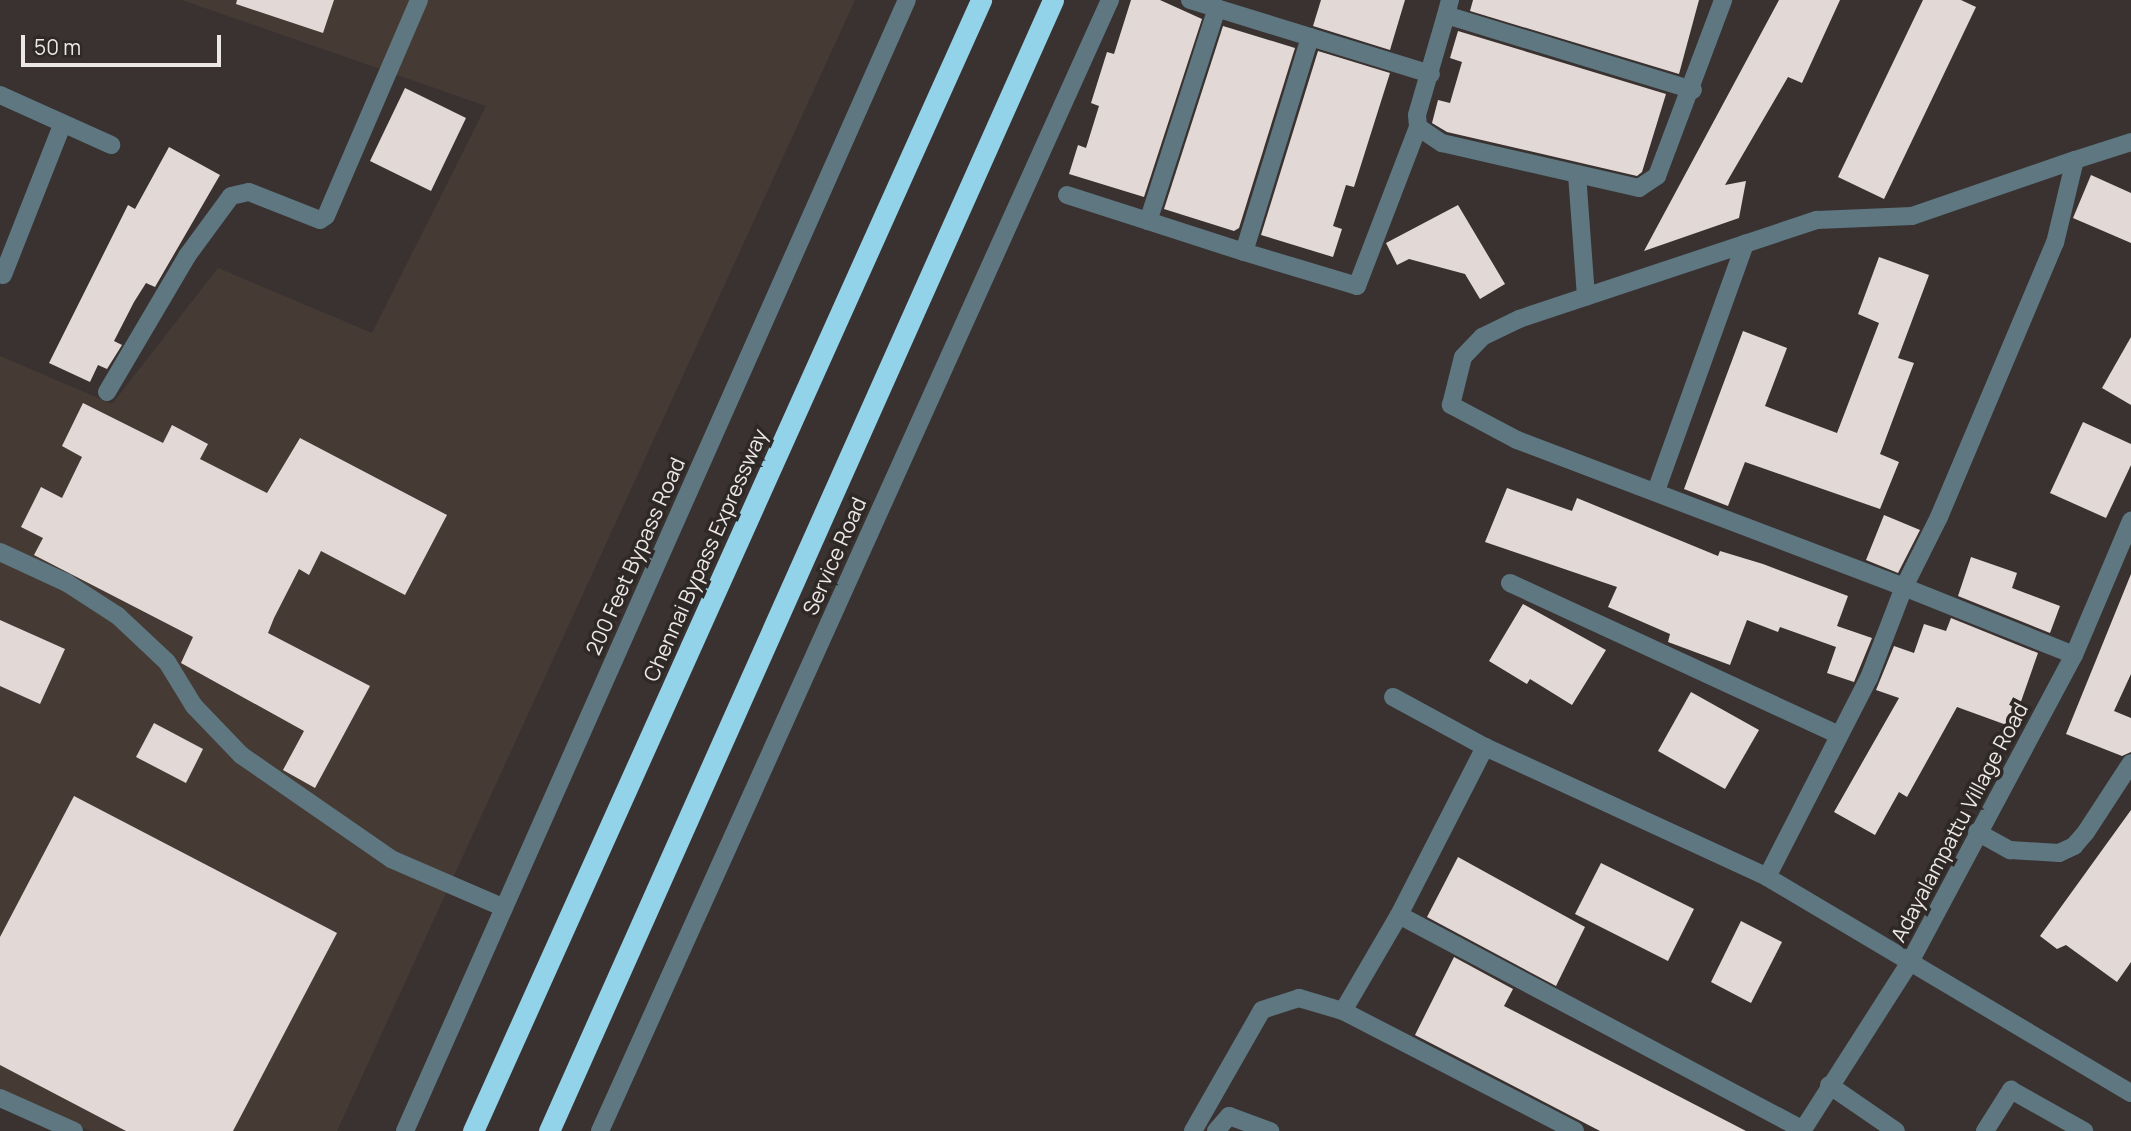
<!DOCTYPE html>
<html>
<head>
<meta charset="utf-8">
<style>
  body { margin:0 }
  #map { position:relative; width:2131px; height:1131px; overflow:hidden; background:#393230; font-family:Manrope,sans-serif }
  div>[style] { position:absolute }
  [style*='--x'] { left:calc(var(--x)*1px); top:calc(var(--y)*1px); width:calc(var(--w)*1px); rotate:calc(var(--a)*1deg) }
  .built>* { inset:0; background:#463a35 }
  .building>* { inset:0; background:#e2d9d6 }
  .minor>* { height:18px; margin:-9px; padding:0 9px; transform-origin:9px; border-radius:9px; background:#5e7780 }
  .highway>* { height:21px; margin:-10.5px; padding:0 10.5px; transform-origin:10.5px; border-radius:10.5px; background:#93d3ea }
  span { translate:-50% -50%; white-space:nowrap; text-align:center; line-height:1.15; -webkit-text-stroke:7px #2e2826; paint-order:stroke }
  .street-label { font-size:21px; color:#ece8e6 }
  .scale { position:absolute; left:21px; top:35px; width:200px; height:32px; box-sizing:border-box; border:4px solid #ece8e6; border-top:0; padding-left:9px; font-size:21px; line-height:24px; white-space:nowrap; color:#ece8e6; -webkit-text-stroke:5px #2e2826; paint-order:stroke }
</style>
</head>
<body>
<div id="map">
  <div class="built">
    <div style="clip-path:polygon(182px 0,855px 0,337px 1131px,91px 1131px,0 1094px,0 356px,112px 404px,218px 268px,372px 333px,486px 106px)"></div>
  </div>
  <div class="building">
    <div style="clip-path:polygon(237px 0,334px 0,323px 33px,236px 4px)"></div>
    <div style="clip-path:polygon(1131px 0,1160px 0,1202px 19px,1144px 197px,1069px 174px,1078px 145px,1086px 148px,1099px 106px,1091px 103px,1107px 52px,1114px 54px)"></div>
    <div style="clip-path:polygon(1321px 0,1405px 0,1390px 50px,1313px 26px)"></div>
    <div style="clip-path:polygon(1473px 0,1699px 0,1679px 74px,1470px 11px)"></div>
    <div style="clip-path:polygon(1779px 0,1840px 0,1802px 83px,1788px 77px,1725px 185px,1746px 181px,1739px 218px,1644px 251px)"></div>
    <div style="clip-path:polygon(1923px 0,1961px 0,1976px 7px,1884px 199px,1838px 177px)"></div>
    <div style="clip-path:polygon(1223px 26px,1295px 48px,1239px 228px,1234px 231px,1164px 209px)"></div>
    <div style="clip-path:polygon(1458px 31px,1666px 94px,1642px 172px,1637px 176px,1447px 132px,1432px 123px,1438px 100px,1450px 103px,1462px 62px,1450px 58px)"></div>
    <div style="clip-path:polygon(1318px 51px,1390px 73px,1354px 187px,1346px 185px,1333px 226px,1342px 229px,1333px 257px,1261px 235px)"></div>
    <div style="clip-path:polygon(405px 88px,466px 118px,431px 191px,370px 161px)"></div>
    <div style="clip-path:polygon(169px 147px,220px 175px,155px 287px,146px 283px,134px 302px,114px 341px,122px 345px,107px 369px,98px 365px,90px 382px,49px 363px,128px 205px,135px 209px)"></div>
    <div style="clip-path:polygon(2091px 175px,2131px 193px,2131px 243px,2073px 218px)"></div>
    <div style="clip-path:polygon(1458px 205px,1505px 284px,1480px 299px,1465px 274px,1409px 259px,1397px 265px,1386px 243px)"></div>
    <div style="clip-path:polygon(1879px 257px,1929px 275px,1898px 358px,1914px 363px,1880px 454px,1899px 462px,1880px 509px,1745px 462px,1728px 506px,1684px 489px,1743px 331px,1787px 348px,1765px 406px,1837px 433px,1879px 323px,1858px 314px)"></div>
    <div style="clip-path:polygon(2131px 337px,2131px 405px,2102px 388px)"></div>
    <div style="clip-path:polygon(83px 403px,163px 443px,172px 425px,208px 444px,200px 459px,267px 493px,300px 438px,447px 515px,405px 595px,321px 551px,309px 575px,299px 569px,274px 618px,268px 633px,370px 686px,315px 788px,283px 770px,304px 731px,181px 663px,193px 637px,34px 555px,43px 538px,21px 527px,41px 487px,62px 498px,82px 457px,62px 446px)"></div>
    <div style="clip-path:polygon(2083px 422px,2131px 444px,2131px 465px,2106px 518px,2050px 493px)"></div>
    <div style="clip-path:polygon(1507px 488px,1572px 511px,1577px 498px,1718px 556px,1720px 551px,1763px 564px,1848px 596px,1837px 626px,1872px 638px,1854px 682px,1827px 673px,1836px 647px,1780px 627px,1778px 632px,1747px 620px,1730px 665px,1668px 642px,1670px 634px,1608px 607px,1617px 587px,1485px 542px)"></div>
    <div style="clip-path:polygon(1884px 515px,1920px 530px,1898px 573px,1866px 560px)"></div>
    <div style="clip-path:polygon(1971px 557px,2017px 573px,2012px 588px,2060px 606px,2050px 633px,1958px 596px)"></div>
    <div style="clip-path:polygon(2131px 574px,2131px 674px,2114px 711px,2131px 718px,2131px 752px,2122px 756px,2066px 734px)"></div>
    <div style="clip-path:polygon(1523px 604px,1606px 650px,1572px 705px,1530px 679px,1527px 684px,1489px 661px)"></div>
    <div style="clip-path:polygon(1951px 618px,2038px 653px,2012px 727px,1957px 707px,1907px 797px,1899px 792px,1875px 835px,1834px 812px,1899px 698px,1876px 690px,1894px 646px,1914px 653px,1924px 624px,1946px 631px)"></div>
    <div style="clip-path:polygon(0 620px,65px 649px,40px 704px,0 686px)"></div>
    <div style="clip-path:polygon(1691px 692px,1759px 730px,1725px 789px,1658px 751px)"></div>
    <div style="clip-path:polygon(154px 723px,203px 749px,186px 783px,136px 757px)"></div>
    <div style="clip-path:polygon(74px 796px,337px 933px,233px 1131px,126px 1131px,0 1065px,0 937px)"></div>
    <div style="clip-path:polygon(2131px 810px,2131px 962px,2117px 982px,2066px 945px,2057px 949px,2040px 936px)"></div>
    <div style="clip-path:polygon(1458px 857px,1585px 927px,1556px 986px,1427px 917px)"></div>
    <div style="clip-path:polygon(1601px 863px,1694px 909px,1668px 961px,1575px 914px)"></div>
    <div style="clip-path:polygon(1741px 921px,1782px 942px,1751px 1003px,1711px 982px)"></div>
    <div style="clip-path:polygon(1454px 957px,1513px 989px,1504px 1006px,1746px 1131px,1600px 1131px,1415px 1035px)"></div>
  </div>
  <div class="minor">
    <div style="--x:1190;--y:0;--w:252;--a:17.1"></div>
    <div style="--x:1450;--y:0;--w:16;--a:105"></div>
    <div style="--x:1446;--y:15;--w:258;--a:16.9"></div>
    <div style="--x:1217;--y:8;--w:224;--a:107.9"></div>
    <div style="--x:1148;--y:221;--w:101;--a:17.9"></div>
    <div style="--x:1244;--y:252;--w:225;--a:-72.9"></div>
    <div style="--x:1446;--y:15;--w:104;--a:106.2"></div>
    <div style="--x:1417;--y:115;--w:12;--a:85"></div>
    <div style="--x:1418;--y:127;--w:29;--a:34"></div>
    <div style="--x:1442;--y:143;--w:202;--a:12.9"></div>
    <div style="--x:1639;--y:188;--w:22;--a:-34"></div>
    <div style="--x:1657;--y:176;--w:188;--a:-69.4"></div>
    <div style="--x:0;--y:95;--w:122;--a:24.2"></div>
    <div style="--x:1577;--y:174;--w:123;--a:85.8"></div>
    <div style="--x:1067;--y:195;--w:85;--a:17.8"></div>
    <div style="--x:1244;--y:252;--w:118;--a:16.7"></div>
    <div style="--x:1357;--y:286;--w:170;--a:-69"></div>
    <div style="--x:3;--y:275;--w:163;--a:-68.5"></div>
    <div style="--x:107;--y:392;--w:158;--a:-59.5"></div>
    <div style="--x:187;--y:256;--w:74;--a:-53.7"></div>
    <div style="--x:231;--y:196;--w:18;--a:-13"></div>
    <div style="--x:249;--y:192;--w:76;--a:21.5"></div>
    <div style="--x:320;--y:220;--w:7;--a:-34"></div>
    <div style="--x:326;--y:216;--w:235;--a:-66.7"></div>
    <div style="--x:1656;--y:491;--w:263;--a:-70.2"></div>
    <div style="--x:0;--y:552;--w:74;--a:24.8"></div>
    <div style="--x:67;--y:583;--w:61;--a:32.9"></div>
    <div style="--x:118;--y:616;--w:67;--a:43.2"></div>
    <div style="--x:167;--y:662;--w:52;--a:58.5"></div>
    <div style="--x:194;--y:706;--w:68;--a:46.2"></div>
    <div style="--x:241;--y:755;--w:183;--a:34.7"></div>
    <div style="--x:391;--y:859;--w:123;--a:23.4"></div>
    <div style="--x:1510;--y:583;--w:360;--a:24.8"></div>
    <div style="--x:2074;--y:655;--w:183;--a:-158.2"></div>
    <div style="--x:1904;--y:587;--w:78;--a:-63.4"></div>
    <div style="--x:1939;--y:517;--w:298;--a:-67.1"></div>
    <div style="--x:2055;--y:243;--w:85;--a:-76.5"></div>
    <div style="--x:2075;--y:160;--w:59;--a:-17.8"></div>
    <div style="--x:1393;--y:697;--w:105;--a:28.5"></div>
    <div style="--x:1977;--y:832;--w:38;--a:29"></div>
    <div style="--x:2010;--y:850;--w:49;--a:3.5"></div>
    <div style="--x:2059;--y:853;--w:17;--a:-25"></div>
    <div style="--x:2074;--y:846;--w:18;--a:-49"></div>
    <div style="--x:2086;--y:832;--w:82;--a:-56.9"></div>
    <div style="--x:1767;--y:877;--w:224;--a:-62.9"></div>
    <div style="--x:1869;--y:678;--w:97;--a:-69"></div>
    <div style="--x:1904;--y:587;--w:414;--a:-159.2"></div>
    <div style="--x:1517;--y:440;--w:75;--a:-152.1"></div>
    <div style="--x:1451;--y:405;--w:49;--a:-76"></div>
    <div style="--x:1463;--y:357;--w:28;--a:-46"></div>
    <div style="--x:1482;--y:337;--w:41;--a:-25.9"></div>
    <div style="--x:1519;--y:319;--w:314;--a:-18.4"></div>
    <div style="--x:1817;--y:220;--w:95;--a:-2.4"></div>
    <div style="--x:1912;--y:216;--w:172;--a:-19"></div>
    <div style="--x:1399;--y:915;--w:458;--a:28"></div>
    <div style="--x:1343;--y:1011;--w:111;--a:-59.7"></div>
    <div style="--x:1399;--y:915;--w:189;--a:-62.9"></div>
    <div style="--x:1485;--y:747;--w:311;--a:24.7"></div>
    <div style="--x:1767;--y:877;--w:423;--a:30.7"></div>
    <div style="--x:1829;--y:1085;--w:81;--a:34.5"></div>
    <div style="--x:0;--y:1098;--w:81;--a:24"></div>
    <div style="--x:405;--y:1131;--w:1237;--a:-66.07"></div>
    <div style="--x:600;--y:1131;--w:1241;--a:-65.73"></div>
    <div style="--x:1193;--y:1131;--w:139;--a:-60.3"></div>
    <div style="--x:1262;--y:1010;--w:39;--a:-18"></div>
    <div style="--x:1299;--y:998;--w:46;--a:16.5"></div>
    <div style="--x:1343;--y:1011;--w:261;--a:27.3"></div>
    <div style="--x:1216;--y:1131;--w:20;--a:-49"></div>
    <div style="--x:1229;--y:1116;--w:44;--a:20.1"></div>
    <div style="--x:1802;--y:1131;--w:201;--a:-57.4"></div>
    <div style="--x:1910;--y:962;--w:348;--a:-61.9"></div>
    <div style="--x:2074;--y:655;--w:146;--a:-67"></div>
    <div style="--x:1985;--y:1131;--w:49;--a:-57.6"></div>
    <div style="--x:2011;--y:1090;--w:84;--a:29.3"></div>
  </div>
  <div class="highway">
    <div style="--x:473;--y:1131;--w:1240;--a:-65.81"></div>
    <div style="--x:549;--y:1131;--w:1238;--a:-65.98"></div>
  </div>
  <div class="street-label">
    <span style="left:705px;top:555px;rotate:-66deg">Chennai Bypass Expressway</span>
    <span style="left:635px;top:556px;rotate:-66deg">200 Feet Bypass Road</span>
    <span style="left:834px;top:556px;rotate:-66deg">Service Road</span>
    <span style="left:1959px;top:822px;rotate:-62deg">Adayalampattu Village Road</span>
  </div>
  <div class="scale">50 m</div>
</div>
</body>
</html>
